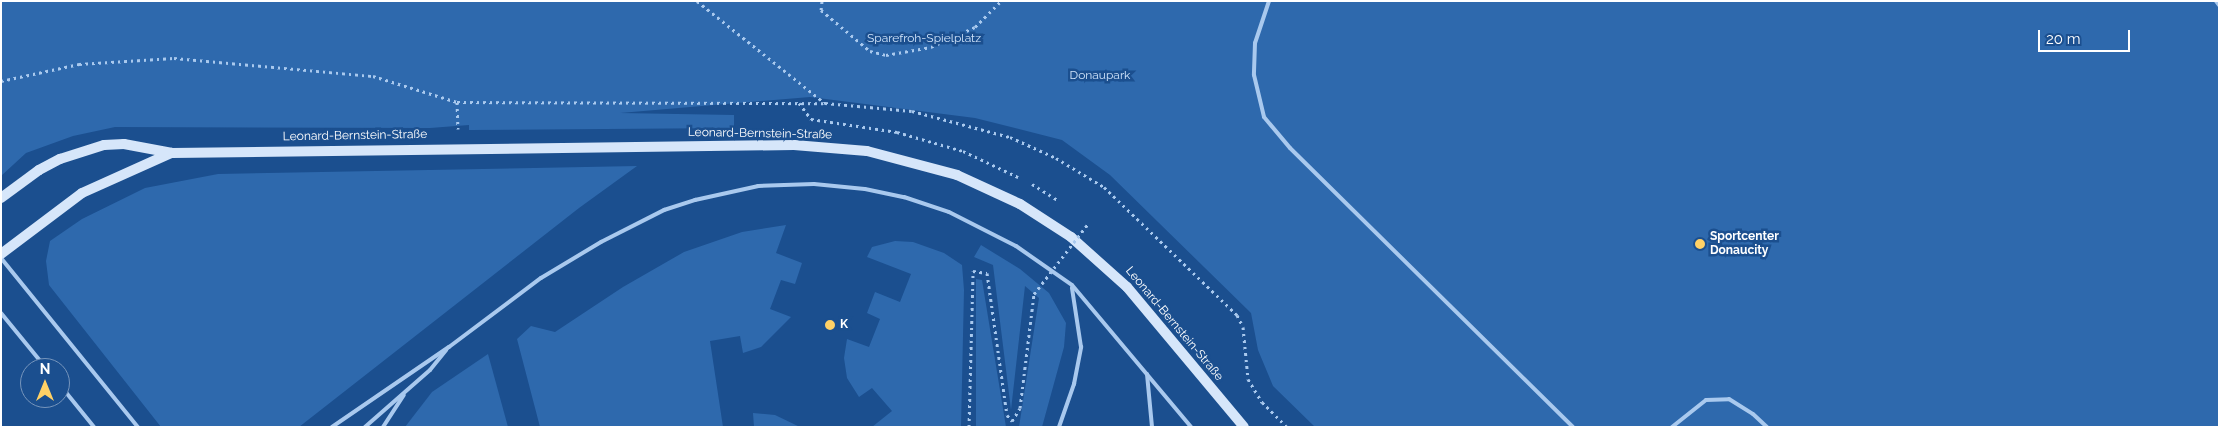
<!DOCTYPE html>
<html>
<head>
<meta charset="utf-8">
<style>
  body { margin:0 }
  #map { position:relative; width:2220px; height:428px; overflow:hidden; background:#1b4f8f; font-family:Raleway,sans-serif }
  div>[style] { position:absolute }
  [style*='--x'] { left:calc(var(--x)*1px); top:calc(var(--y)*1px); width:calc(var(--w)*1px); rotate:calc(var(--a)*1deg) }
  .green>* { inset:0; background:#2e69ad }
  .path>* { height:3px; margin-top:-1.5px; transform-origin:0; background:repeating-linear-gradient(90deg,#a9c9ee 0 2.5px,transparent 0 6.5px) }
  .service>* { height:4px; margin:-2px; padding:0 2px; transform-origin:2px; border-radius:2px; background:#a9c9ee }
  .secondary>* { height:10px; margin:-5px; padding:0 5px; transform-origin:5px; border-radius:5px; background:#d6e6fa }
  .path-bridge>* { height:3px; margin-top:-1.5px; transform-origin:0; background:repeating-linear-gradient(90deg,#a9c9ee 0 2.5px,transparent 0 6.5px) }
  .dots>* { width:14px; height:14px; translate:-50% -50%; box-sizing:border-box; border:2px solid #1b4f8f; border-radius:50% }
  span { translate:-50% -50%; white-space:nowrap; text-align:center; line-height:1.15; -webkit-text-stroke:5px #1b4f8f; paint-order:stroke }
  .park-label { font-size:12px; color:#cfe3fa }
  .street-label { font-size:12px; color:#fff }
  .poi-label { font-size:12px; color:#fff; font-weight:700 }
  .left { translate:0 -50%; text-align:left }
  .frame { position:absolute; inset:0; border:2px solid #fff; pointer-events:none }
  .north { position:absolute; left:20px; top:358px; width:50px; height:50px; box-sizing:border-box; background:#1b4f8f; border:1px solid #7695bc; border-radius:50%; rotate:0deg; font-size:14px; font-weight:700; line-height:20px; text-align:center; color:#fff }
  .north::after { content:''; display:block; margin:auto; width:18px; height:22px; background:#ffd166; clip-path:polygon(50% 0,100% 100%,50% 72%,0 100%) }
  .scale { position:absolute; left:2038px; top:30px; width:92px; height:22px; box-sizing:border-box; border:2px solid #fff; border-top:0; padding-left:6px; font-size:15px; line-height:18px; white-space:nowrap; color:#fff; -webkit-text-stroke:4px #1b4f8f; paint-order:stroke }
</style>
</head>
<body>
<div id="map">
  <div class="green">
    <div style="clip-path:polygon(1px 1px,2219px 1px,2219px 427px,1315px 427px,1273px 386px,1258px 350px,1251px 313px,1110px 175px,1062px 140px,975px 118px,810px 97px,620px 113px,734px 115px,734px 128px,469px 130px,469px 125px,430px 128px,115px 127px,73px 136px,26px 153px,1px 176px)"></div>
    <div style="clip-path:polygon(637px 166px,579px 208px,299px 427px,161px 427px,49px 285px,46px 261px,50px 241px,82px 219px,145px 188px,218px 174px)"></div>
    <div style="clip-path:polygon(786px 225px,776px 253px,802px 263px,795px 284px,781px 280px,770px 309px,791px 317px,761px 347px,743px 353px,740px 336px,710px 341px,723px 427px,540px 427px,517px 339px,531px 326px,555px 332px,623px 287px,684px 252px,742px 232px)"></div>
    <div style="clip-path:polygon(895px 241px,913px 242px,944px 253px,962px 265px,964px 290px,961px 427px,872px 427px,892px 411px,872px 388px,859px 397px,847px 378px,844px 358px,847px 339px,869px 347px,880px 319px,867px 313px,875px 292px,900px 302px,911px 274px,867px 257px,872px 247px)"></div>
    <div style="clip-path:polygon(981px 245px,1020px 269px,1049px 293px,1066px 323px,1064px 347px,1042px 427px,1019px 427px,1039px 298px,1025px 286px,1011px 410px,993px 265px,974px 257px)"></div>
    <div style="clip-path:polygon(976px 279px,982px 280px,1006px 427px,976px 427px)"></div>
    <div style="clip-path:polygon(488px 354px,508px 427px,405px 427px,432px 392px)"></div>
    <div style="clip-path:polygon(753px 413px,775px 415px,800px 427px,754px 427px)"></div>
  </div>
  <div class="path">
    <div style="--x:697;--y:1;--w:164;--a:38.6"></div>
    <div style="--x:822;--y:1;--w:9;--a:96"></div>
    <div style="--x:821;--y:10;--w:64;--a:39.9"></div>
    <div style="--x:870;--y:51;--w:16;--a:14"></div>
    <div style="--x:886;--y:55;--w:46;--a:-10.1"></div>
    <div style="--x:931;--y:47;--w:48;--a:-24.4"></div>
    <div style="--x:975;--y:27;--w:37;--a:-45"></div>
    <div style="--x:1;--y:81;--w:80;--a:-12.3"></div>
    <div style="--x:79;--y:64;--w:95;--a:-3.6"></div>
    <div style="--x:174;--y:58;--w:200;--a:5.2"></div>
    <div style="--x:373;--y:76;--w:88;--a:17.2"></div>
    <div style="--x:457;--y:102;--w:368;--a:0.2"></div>
    <div style="--x:825;--y:103;--w:87;--a:5.3"></div>
    <div style="--x:912;--y:111;--w:101;--a:14.9"></div>
    <div style="--x:1010;--y:137;--w:51;--a:24.5"></div>
    <div style="--x:1056;--y:158;--w:56;--a:31.1"></div>
    <div style="--x:1104;--y:187;--w:185;--a:43.9"></div>
    <div style="--x:1237;--y:315;--w:13;--a:63"></div>
    <div style="--x:1243;--y:327;--w:52;--a:84.5"></div>
    <div style="--x:1248;--y:379;--w:27;--a:59"></div>
    <div style="--x:1262;--y:402;--w:35;--a:45"></div>
    <div style="--x:457;--y:102;--w:27;--a:88"></div>
    <div style="--x:799;--y:103;--w:20;--a:53"></div>
    <div style="--x:811;--y:119;--w:87;--a:8.6"></div>
    <div style="--x:897;--y:132;--w:69;--a:16.1"></div>
    <div style="--x:963;--y:151;--w:61;--a:25.3"></div>
    <div style="--x:1032;--y:184;--w:32;--a:32"></div>
    <div style="--x:969;--y:427;--w:156;--a:-88.5"></div>
    <div style="--x:973;--y:271;--w:14;--a:8"></div>
    <div style="--x:987;--y:273;--w:143;--a:82"></div>
    <div style="--x:1007;--y:415;--w:8;--a:50"></div>
    <div style="--x:1012;--y:421;--w:15;--a:-58"></div>
    <div style="--x:1020;--y:408;--w:115;--a:-83"></div>
  </div>
  <div class="service">
    <div style="--x:1269;--y:1;--w:44;--a:108.4"></div>
    <div style="--x:1255;--y:43;--w:32;--a:92"></div>
    <div style="--x:1254;--y:75;--w:43;--a:76.6"></div>
    <div style="--x:1264;--y:117;--w:40;--a:50"></div>
    <div style="--x:1290;--y:148;--w:397;--a:44.6"></div>
    <div style="--x:2216;--y:1;--w:5;--a:53"></div>
    <div style="--x:1;--y:258;--w:218;--a:51"></div>
    <div style="--x:1;--y:313;--w:71;--a:50.7"></div>
    <div style="--x:1147;--y:374;--w:53;--a:84.6"></div>
    <div style="--x:60;--y:385;--w:54;--a:51"></div>
    <div style="--x:332;--y:427;--w:142;--a:-34.4"></div>
    <div style="--x:449;--y:347;--w:115;--a:-36.9"></div>
    <div style="--x:541;--y:278;--w:70;--a:-31"></div>
    <div style="--x:601;--y:242;--w:71;--a:-26.9"></div>
    <div style="--x:664;--y:210;--w:33;--a:-18"></div>
    <div style="--x:695;--y:200;--w:65;--a:-12.5"></div>
    <div style="--x:758;--y:186;--w:56;--a:-2"></div>
    <div style="--x:814;--y:184;--w:51;--a:5.6"></div>
    <div style="--x:865;--y:189;--w:40;--a:12"></div>
    <div style="--x:904;--y:197;--w:47;--a:18.4"></div>
    <div style="--x:949;--y:212;--w:75;--a:26.9"></div>
    <div style="--x:1016;--y:246;--w:68;--a:34.9"></div>
    <div style="--x:1072;--y:285;--w:185;--a:50"></div>
    <div style="--x:365;--y:427;--w:86;--a:-41.2"></div>
    <div style="--x:430;--y:370;--w:26;--a:-51"></div>
    <div style="--x:383;--y:427;--w:38;--a:-57"></div>
    <div style="--x:1059;--y:427;--w:46;--a:-70.8"></div>
    <div style="--x:1074;--y:384;--w:38;--a:-79"></div>
    <div style="--x:1081;--y:347;--w:60;--a:-98.7"></div>
    <div style="--x:1672;--y:427;--w:43;--a:-38.5"></div>
    <div style="--x:1706;--y:400;--w:23;--a:-2"></div>
    <div style="--x:1729;--y:399;--w:28;--a:32"></div>
    <div style="--x:1753;--y:414;--w:19;--a:43"></div>
  </div>
  <div class="secondary">
    <div style="--x:1;--y:198;--w:47;--a:-36.4"></div>
    <div style="--x:39;--y:170;--w:24;--a:-28"></div>
    <div style="--x:60;--y:159;--w:46;--a:-17.7"></div>
    <div style="--x:104;--y:145;--w:20;--a:-3"></div>
    <div style="--x:124;--y:144;--w:49;--a:10.6"></div>
    <div style="--x:172;--y:153;--w:622;--a:-0.74"></div>
    <div style="--x:794;--y:145;--w:73;--a:4.7"></div>
    <div style="--x:867;--y:151;--w:93;--a:14.9"></div>
    <div style="--x:957;--y:175;--w:69;--a:24.7"></div>
    <div style="--x:1020;--y:204;--w:61;--a:32.9"></div>
    <div style="--x:1071;--y:237;--w:75;--a:41.8"></div>
    <div style="--x:1127;--y:287;--w:182;--a:50.1"></div>
    <div style="--x:1;--y:254;--w:101;--a:-37"></div>
    <div style="--x:82;--y:193;--w:98;--a:-24.2"></div>
  </div>
  <div class="path-bridge">
    <div style="--x:1034;--y:294;--w:88;--a:-52.4"></div>
  </div>
  <div class="dots">
    <div style="left:1700px;top:244px;background:#ffd166"></div>
    <div style="left:830px;top:325px;background:#ffd166"></div>
  </div>
  <div class="park-label">
    <span style="left:924px;top:39px">Sparefroh-Spielplatz</span>
    <span style="left:1100px;top:76px">Donaupark</span>
  </div>
  <div class="street-label">
    <span style="left:760px;top:134px;rotate:1deg">Leonard-Bernstein-Straße</span>
    <span style="left:355px;top:136px;rotate:-1deg">Leonard-Bernstein-Straße</span>
    <span style="left:1174px;top:324px;rotate:50deg">Leonard-Bernstein-Straße</span>
  </div>
  <div class="poi-label">
    <span class="left" style="left:1710px;top:244px">Sportcenter<br>Donaucity</span>
    <span class="left" style="left:840px;top:325px">K</span>
  </div>
  <div class="frame"></div>
  <div class="north">N</div>
  <div class="scale">20 m</div>
</div>
</body>
</html>
